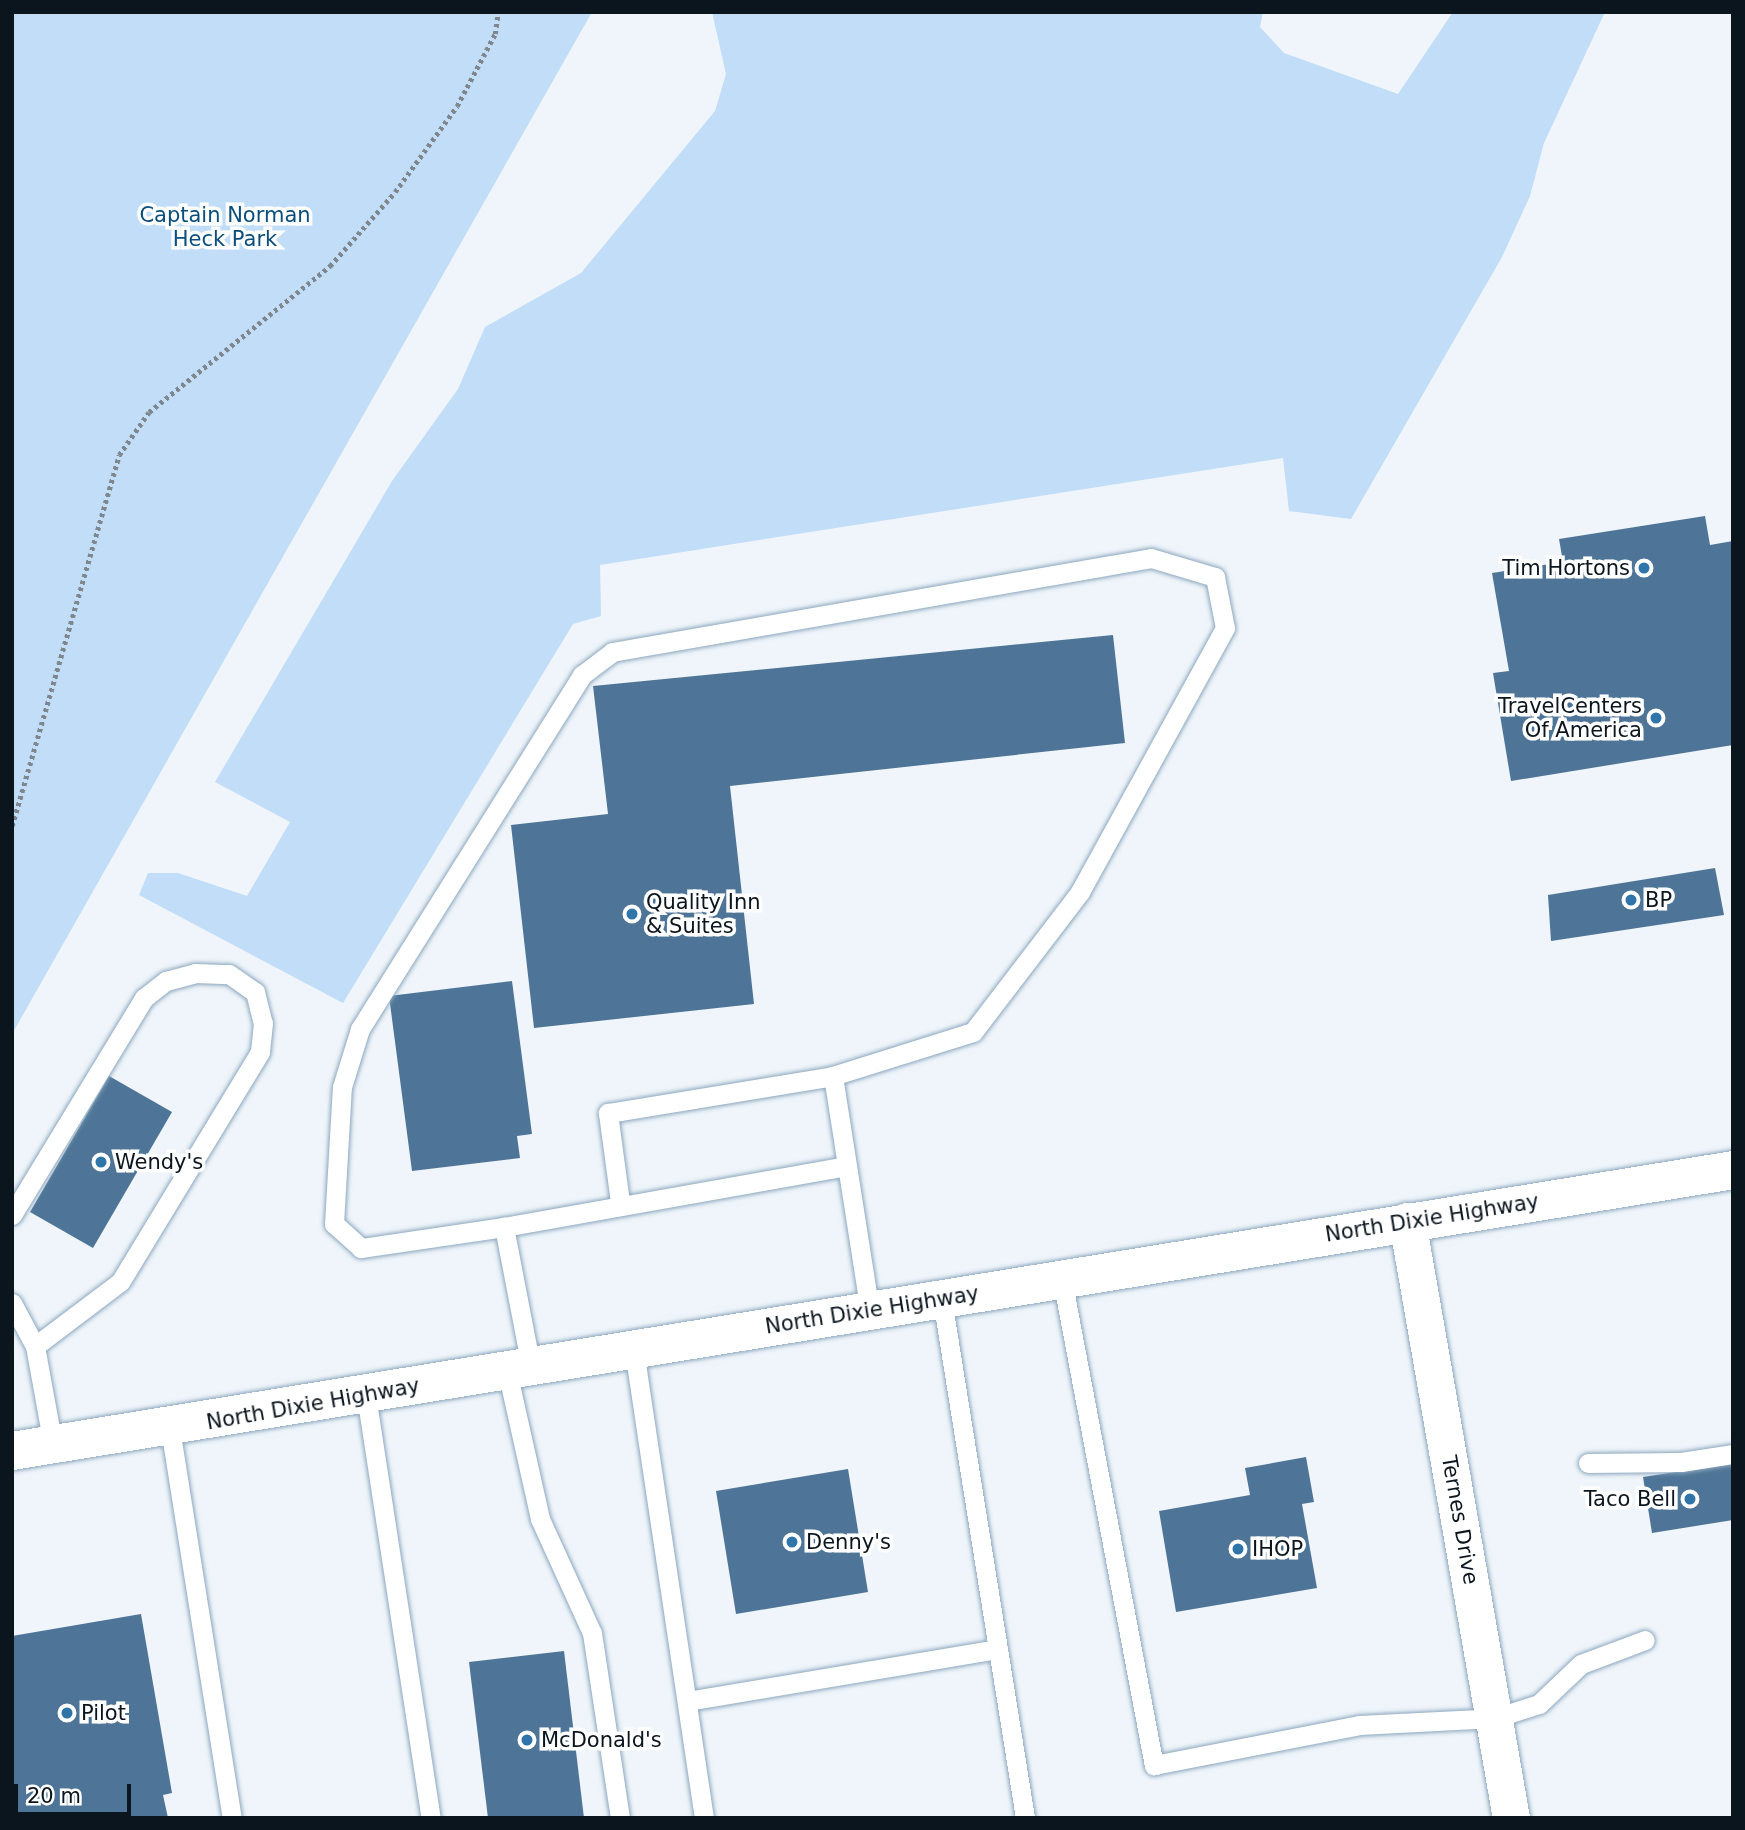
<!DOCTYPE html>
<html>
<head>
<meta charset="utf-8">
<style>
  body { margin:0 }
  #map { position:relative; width:1745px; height:1830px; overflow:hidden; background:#eff5fa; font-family:"DejaVu Sans",sans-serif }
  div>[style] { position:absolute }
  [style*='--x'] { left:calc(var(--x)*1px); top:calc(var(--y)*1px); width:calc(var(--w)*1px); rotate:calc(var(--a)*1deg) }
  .green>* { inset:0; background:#c1ddf7 }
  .building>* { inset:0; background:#4e7597 }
  .path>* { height:4.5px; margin-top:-2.25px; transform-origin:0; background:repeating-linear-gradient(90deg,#7f878e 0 3.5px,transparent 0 7px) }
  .roads { filter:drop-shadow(0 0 2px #8ca7bf) drop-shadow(0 0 2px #8ca7bf) }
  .service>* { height:19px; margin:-9.5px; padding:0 9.5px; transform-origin:9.5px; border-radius:9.5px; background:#fff }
  .minor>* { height:37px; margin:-18.5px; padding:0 18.5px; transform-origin:18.5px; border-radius:18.5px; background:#fff }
  .secondary>* { height:38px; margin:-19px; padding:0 19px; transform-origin:19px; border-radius:19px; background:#fff }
  .dots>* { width:19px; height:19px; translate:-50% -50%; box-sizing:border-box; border:4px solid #fff; border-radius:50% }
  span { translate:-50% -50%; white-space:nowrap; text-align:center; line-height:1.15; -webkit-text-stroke:7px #fff; paint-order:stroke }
  .park-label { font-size:21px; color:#0a4e7c }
  .poi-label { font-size:21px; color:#0b151e }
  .right { translate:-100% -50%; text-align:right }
  .left { translate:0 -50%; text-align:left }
  .street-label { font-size:21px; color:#0b151e }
  .frame { position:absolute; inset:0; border:14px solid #0b151e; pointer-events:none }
  .scale { position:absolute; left:14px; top:1784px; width:117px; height:32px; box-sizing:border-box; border:4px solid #0b151e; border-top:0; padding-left:9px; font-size:21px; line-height:24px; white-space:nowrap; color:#0b151e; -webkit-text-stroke:5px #fff; paint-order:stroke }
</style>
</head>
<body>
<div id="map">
  <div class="green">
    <div style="clip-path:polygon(12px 12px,592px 12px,12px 1034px)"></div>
    <div style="clip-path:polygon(712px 12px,1263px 12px,1260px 27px,1284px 53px,1398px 94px,1453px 12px,1605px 12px,1544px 143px,1530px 196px,1502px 257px,1351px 519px,1289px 511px,1283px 458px,600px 565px,601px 616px,573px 624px,343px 1003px,139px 895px,148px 873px,178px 873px,247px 896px,290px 822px,215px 782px,392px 481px,458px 389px,485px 327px,581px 273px,715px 111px,726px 74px)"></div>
  </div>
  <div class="building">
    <div style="clip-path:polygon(1705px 516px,1710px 545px,1733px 541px,1733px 745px,1511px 781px,1493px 673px,1509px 671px,1492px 573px,1563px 562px,1559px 539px)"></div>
    <div style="clip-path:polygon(1113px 635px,1125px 743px,730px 786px,754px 1004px,534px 1028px,511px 825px,608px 814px,593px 686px)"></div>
    <div style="clip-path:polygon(1715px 868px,1724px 915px,1551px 941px,1548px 895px)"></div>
    <div style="clip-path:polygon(512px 981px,532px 1134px,517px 1136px,520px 1158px,412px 1171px,389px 996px)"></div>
    <div style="clip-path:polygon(109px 1076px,172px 1112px,93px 1248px,30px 1212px)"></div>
    <div style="clip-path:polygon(1306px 1457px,1314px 1502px,1302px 1504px,1317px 1588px,1176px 1612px,1159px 1511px,1250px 1495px,1245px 1468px)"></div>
    <div style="clip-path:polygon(1733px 1463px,1733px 1520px,1652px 1533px,1643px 1477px)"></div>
    <div style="clip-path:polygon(848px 1469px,868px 1592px,736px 1614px,716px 1491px)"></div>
    <div style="clip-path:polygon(141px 1614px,172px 1793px,163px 1795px,168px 1818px,12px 1818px,12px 1636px)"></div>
    <div style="clip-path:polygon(564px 1651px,584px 1818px,488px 1818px,469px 1662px)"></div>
  </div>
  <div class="path">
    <div style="--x:12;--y:826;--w:386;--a:-73.9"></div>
    <div style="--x:119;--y:455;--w:52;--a:-55.1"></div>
    <div style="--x:149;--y:412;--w:233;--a:-38.9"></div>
    <div style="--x:330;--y:266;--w:98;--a:-48.7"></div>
    <div style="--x:395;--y:192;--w:106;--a:-54.2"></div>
    <div style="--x:457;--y:106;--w:81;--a:-62.2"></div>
    <div style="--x:495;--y:34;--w:22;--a:-82"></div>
  </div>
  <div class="roads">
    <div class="service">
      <div style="--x:620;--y:1202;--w:90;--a:-97.7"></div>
      <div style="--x:608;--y:1113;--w:228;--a:-9.3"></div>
      <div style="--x:12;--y:1215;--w:254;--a:-58.7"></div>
      <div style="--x:144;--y:998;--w:28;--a:-38"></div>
      <div style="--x:166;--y:981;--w:30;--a:-15"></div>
      <div style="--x:195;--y:973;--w:34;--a:2"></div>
      <div style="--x:229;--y:974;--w:32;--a:35"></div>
      <div style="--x:255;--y:992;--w:32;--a:76"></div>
      <div style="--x:263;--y:1023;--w:29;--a:96"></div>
      <div style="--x:260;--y:1052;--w:269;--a:121.3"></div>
      <div style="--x:120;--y:1282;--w:106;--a:143"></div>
      <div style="--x:504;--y:1227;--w:348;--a:-10.1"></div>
      <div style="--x:1062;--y:1279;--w:495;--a:79.3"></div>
      <div style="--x:1154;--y:1765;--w:209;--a:-11"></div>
      <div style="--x:1359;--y:1725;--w:136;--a:-2.9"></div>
      <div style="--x:1495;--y:1718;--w:46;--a:-17.7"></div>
      <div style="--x:1539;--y:1704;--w:58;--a:-43.6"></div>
      <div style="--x:1581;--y:1664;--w:68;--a:-20.6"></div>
      <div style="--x:942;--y:1299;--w:526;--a:80.91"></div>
      <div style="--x:12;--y:1303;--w:49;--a:61.9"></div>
      <div style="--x:35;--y:1346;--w:101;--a:79.7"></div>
      <div style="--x:634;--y:1350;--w:473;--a:81.5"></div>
      <div style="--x:531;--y:1367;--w:143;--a:-100.9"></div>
      <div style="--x:504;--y:1227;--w:145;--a:171.6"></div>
      <div style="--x:361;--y:1248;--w:36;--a:-138"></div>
      <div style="--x:334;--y:1224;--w:137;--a:-86.7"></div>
      <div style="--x:342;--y:1087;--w:61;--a:-72.8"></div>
      <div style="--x:360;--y:1029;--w:418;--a:-57.9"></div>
      <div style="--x:582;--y:675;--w:38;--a:-37"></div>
      <div style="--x:612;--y:652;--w:547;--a:-9.89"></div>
      <div style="--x:1151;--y:558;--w:67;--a:16.5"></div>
      <div style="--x:1215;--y:577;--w:52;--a:78.9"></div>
      <div style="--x:1225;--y:628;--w:301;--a:118.8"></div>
      <div style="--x:1080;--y:892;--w:176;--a:127.4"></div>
      <div style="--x:973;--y:1032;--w:147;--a:162.6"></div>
      <div style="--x:833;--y:1076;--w:238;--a:81.1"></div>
      <div style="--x:507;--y:1371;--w:152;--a:77.4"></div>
      <div style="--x:540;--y:1519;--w:125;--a:65.5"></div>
      <div style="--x:592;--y:1633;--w:187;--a:81.4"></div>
      <div style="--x:366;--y:1395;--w:428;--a:81.3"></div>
      <div style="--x:170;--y:1428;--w:395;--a:81"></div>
      <div style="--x:1588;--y:1463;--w:93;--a:-0.6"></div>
      <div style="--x:1681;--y:1462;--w:53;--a:-8.7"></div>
      <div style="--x:687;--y:1701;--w:315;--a:-9.5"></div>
    </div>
    <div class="minor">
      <div style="--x:1407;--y:1221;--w:606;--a:80.12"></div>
    </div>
    <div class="secondary">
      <div style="--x:12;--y:1451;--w:1744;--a:-9.27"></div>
    </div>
  </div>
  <div class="dots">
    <div style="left:1644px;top:568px;background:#3075aa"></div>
    <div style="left:1656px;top:718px;background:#3075aa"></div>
    <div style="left:1631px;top:900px;background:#3075aa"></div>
    <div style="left:632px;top:914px;background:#3075aa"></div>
    <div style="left:101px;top:1162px;background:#3075aa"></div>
    <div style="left:1690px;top:1499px;background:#3075aa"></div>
    <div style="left:792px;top:1542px;background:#3075aa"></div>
    <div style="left:1238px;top:1549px;background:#3075aa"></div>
    <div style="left:67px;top:1713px;background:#3075aa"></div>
    <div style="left:527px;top:1740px;background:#3075aa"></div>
  </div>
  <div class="park-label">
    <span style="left:225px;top:227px">Captain Norman<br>Heck Park</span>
  </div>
  <div class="poi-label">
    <span class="right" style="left:1630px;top:568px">Tim Hortons</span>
    <span class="right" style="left:1642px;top:718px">TravelCenters<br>Of America</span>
    <span class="left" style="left:1645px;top:900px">BP</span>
    <span class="left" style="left:646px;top:914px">Quality Inn<br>&amp; Suites</span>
    <span class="left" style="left:115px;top:1162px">Wendy's</span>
    <span class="right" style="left:1676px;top:1499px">Taco Bell</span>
    <span class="left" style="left:806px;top:1542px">Denny's</span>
    <span class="left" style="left:1252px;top:1549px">IHOP</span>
    <span class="left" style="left:81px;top:1713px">Pilot</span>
    <span class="left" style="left:541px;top:1740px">McDonald's</span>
  </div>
  <div class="street-label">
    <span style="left:1432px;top:1218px;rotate:-9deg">North Dixie Highway</span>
    <span style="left:872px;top:1310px;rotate:-9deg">North Dixie Highway</span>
    <span style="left:313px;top:1404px;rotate:-10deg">North Dixie Highway</span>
    <span style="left:1460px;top:1520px;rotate:80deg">Ternes Drive</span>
  </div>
  <div class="frame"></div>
  <div class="scale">20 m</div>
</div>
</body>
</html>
